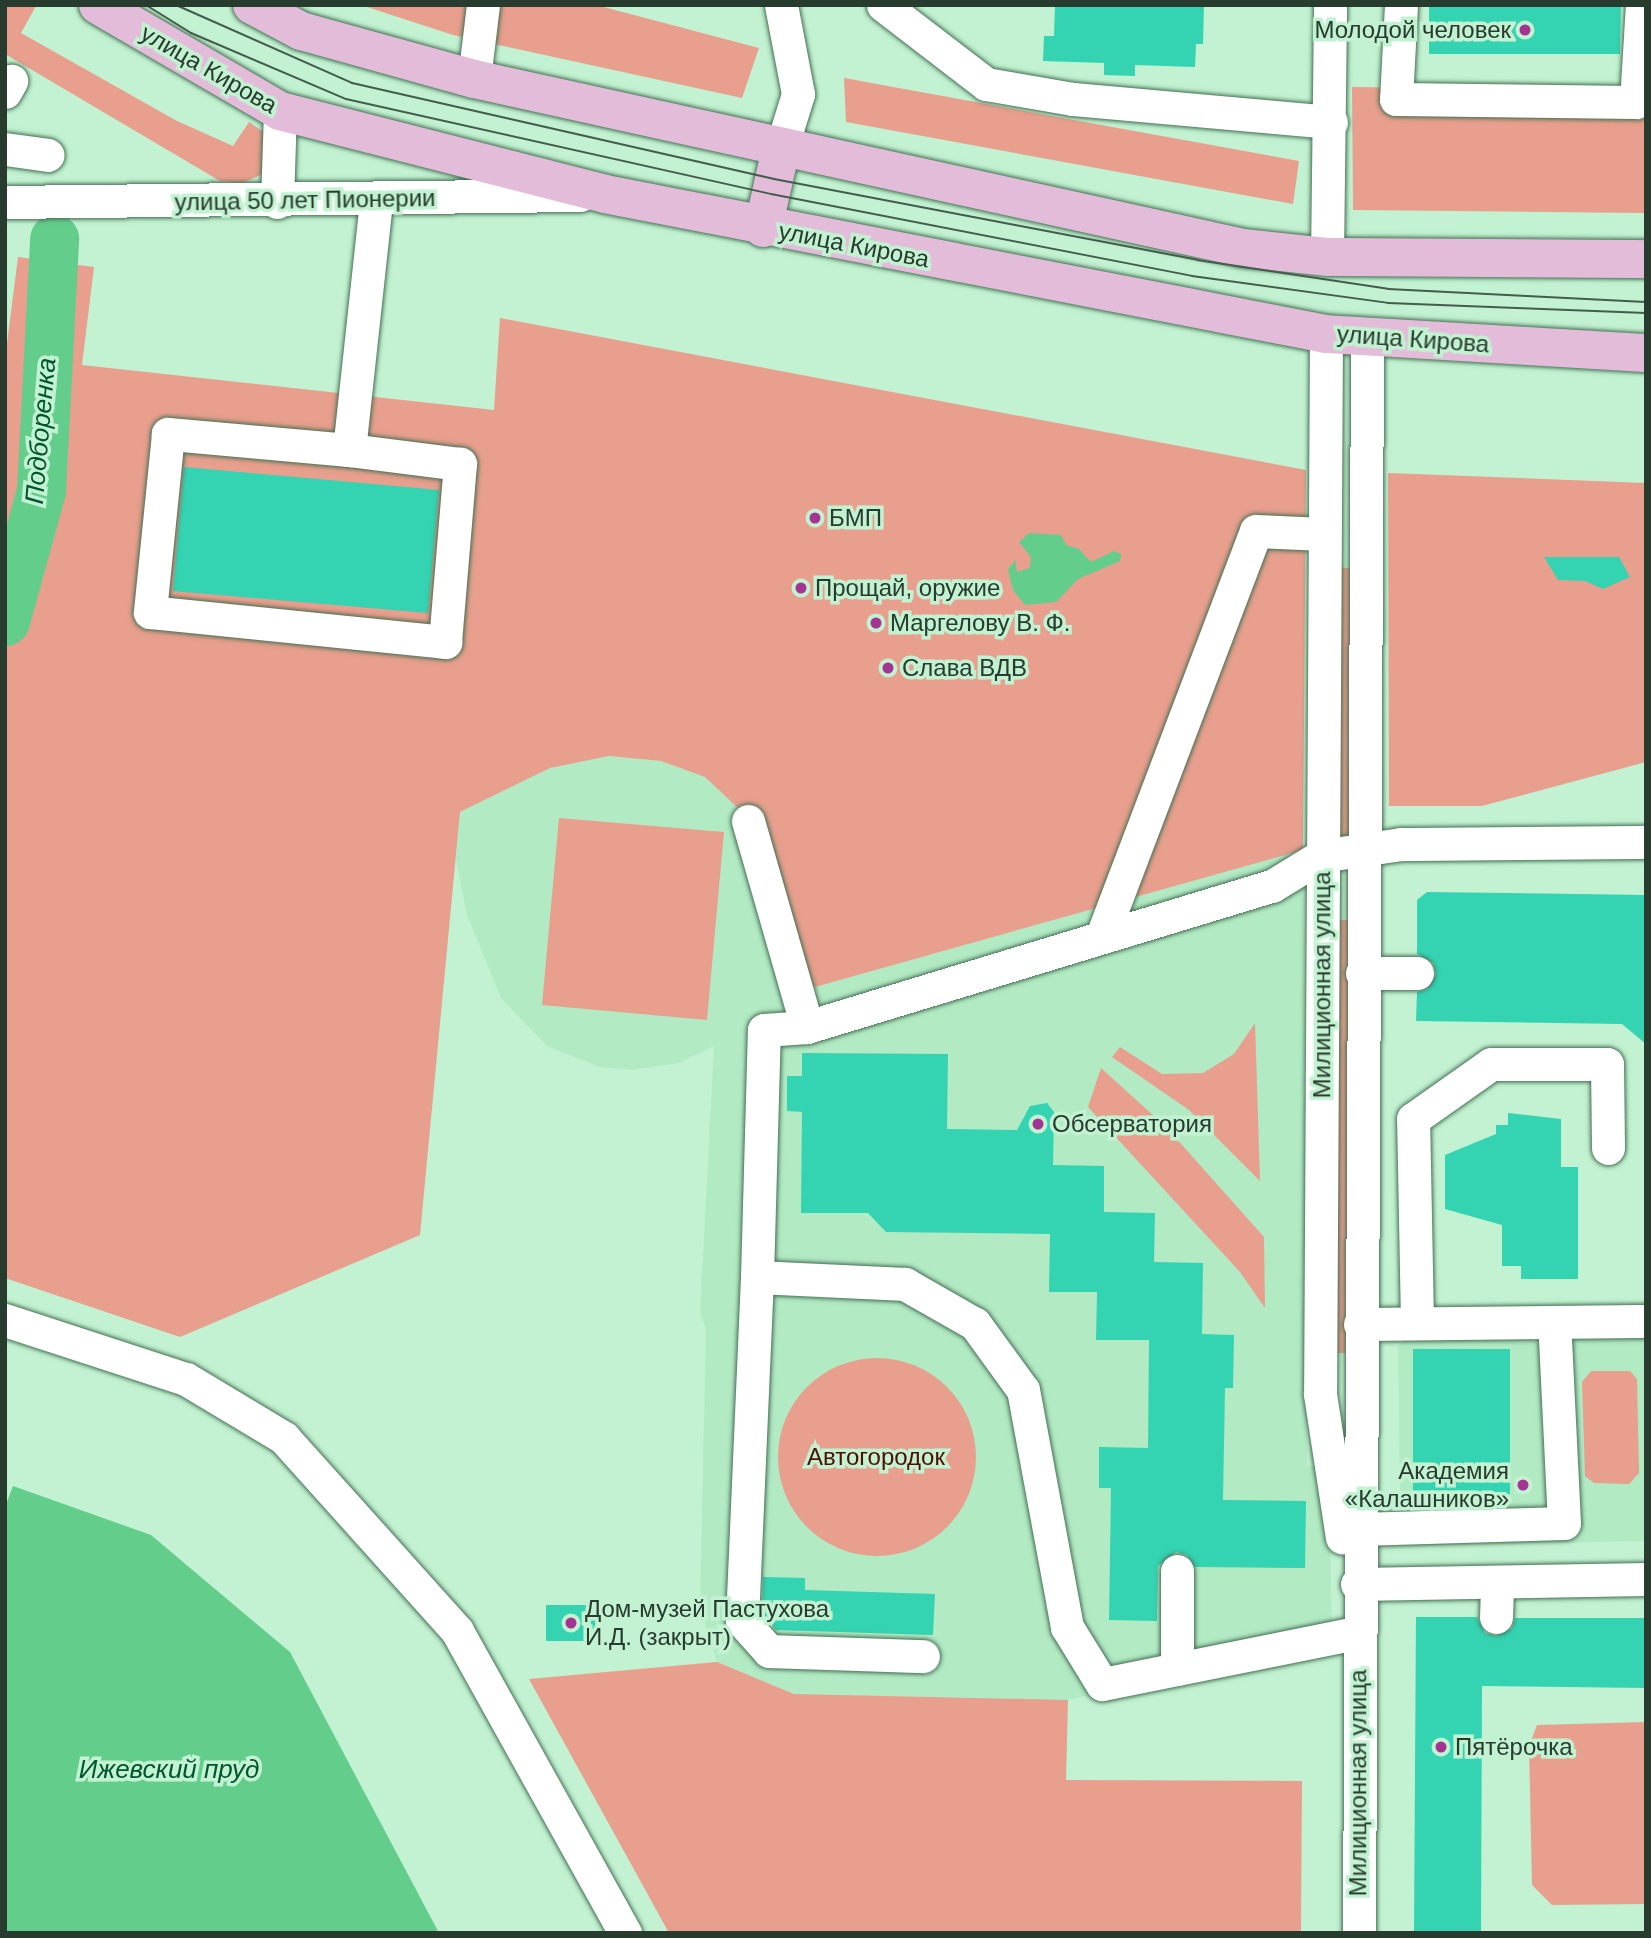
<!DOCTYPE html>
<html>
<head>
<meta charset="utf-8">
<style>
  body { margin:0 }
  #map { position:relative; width:1651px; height:1938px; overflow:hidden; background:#c2f2d1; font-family:Arial,sans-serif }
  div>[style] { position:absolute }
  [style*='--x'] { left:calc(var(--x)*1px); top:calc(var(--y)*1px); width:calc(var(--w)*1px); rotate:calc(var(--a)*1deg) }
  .built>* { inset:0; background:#b2eac4 }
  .green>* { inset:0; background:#e89f8d }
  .round { border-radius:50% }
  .water>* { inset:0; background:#63cd8c }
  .river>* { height:49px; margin:-24.5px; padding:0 24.5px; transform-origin:24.5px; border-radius:24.5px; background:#63cd8c }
  .building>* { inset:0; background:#34d3b2 }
  .roads { filter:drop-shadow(0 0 2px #447053) drop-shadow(0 0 2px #447053) }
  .minor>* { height:33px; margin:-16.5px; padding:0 16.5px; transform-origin:16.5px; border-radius:16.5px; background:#fff }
  .major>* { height:38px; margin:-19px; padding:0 19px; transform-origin:19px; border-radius:19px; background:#e3bcda }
  .tram>* { height:2px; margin:-1px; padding:0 1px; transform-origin:1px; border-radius:1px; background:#435c4b }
  .dots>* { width:19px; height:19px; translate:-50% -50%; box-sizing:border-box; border:4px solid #c2f2d1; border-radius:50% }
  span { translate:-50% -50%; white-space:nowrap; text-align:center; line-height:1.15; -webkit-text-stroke:7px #c2f2d1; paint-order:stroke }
  .poi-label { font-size:24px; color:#273b2e }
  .right { translate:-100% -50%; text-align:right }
  .left { translate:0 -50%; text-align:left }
  .street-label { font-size:24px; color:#273b2e }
  .park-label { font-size:24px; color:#500e00 }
  .water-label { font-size:26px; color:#00562e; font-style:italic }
  .frame { position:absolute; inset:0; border:7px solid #273b2e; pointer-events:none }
</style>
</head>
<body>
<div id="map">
  <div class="built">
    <div style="clip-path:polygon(609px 756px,661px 761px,705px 777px,741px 811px,815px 987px,1303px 850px,1307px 1466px,1329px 1466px,1332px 1644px,1057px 1702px,794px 1694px,717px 1662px,700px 1606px,706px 1328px,700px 1313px,714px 1046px,679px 1063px,632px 1070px,600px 1067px,547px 1046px,501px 998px,467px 915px,456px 859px,460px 812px,550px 768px)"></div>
    <div style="clip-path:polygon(1579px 1333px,1646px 1333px,1646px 1541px,1401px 1546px,1398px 1346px,1410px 1335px,1525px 1334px,1543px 1348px,1567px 1348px)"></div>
  </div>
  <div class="green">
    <div style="clip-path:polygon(5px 5px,36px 6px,21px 33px,177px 121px,233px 146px,249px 122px,271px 137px,269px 171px,243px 183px,220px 181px,5px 54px)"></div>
    <div style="clip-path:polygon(361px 5px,596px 5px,759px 48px,742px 98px,453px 35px)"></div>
    <div style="clip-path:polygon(844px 78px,1299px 161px,1293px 204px,846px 122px)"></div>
    <div style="clip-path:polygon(1352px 87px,1646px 91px,1646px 213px,1353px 210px)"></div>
    <div style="clip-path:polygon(18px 257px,94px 267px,82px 365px,494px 410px,500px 318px,1306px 470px,1303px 850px,815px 987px,792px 969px,741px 811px,705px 777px,661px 761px,609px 756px,550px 768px,460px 812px,420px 1235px,180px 1337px,5px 1278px,5px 359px)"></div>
    <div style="clip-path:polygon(1388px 473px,1646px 483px,1646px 762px,1482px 806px,1389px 806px)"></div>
    <div style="clip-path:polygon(1332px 568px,1357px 568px,1356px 837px,1331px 837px)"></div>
    <div style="clip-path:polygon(559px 818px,724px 832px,707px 1020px,542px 1005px)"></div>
    <div style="clip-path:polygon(1330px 920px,1353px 920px,1351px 1353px,1329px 1353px)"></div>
    <div style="clip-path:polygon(1255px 1023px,1260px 1181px,1189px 1110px,1112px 1057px,1120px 1047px,1162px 1074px,1203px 1073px,1234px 1054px)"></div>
    <div style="clip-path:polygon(1101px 1068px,1166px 1127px,1264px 1237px,1265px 1308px,1240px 1272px,1088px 1107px)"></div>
    <div class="round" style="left:778px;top:1358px;width:198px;height:198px"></div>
    <div style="clip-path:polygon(1591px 1371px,1630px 1371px,1637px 1379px,1639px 1473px,1629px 1484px,1594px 1483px,1585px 1476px,1582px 1382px)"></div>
    <div style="clip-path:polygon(717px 1662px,794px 1694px,1068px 1700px,1066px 1780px,1302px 1781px,1301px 1933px,669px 1933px,529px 1679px)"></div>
    <div style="clip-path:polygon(1646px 1722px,1646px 1904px,1552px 1905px,1532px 1885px,1529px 1746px,1537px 1725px)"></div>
  </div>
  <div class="water">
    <div style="clip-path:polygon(1029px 533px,1061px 535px,1066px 545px,1079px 549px,1091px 562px,1114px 551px,1121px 554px,1120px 561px,1078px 579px,1056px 602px,1025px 605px,1013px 590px,1008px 569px,1015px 560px,1017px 572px,1030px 568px,1031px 557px,1019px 542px)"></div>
    <div style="clip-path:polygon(13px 1486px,151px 1535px,290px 1652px,439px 1933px,5px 1933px,5px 1507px)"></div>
  </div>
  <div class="river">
    <div style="--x:5;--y:621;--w:136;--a:-74.6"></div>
    <div style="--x:41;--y:490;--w:252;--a:-87"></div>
  </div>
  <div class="building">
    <div style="clip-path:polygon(1055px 5px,1204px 5px,1203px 44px,1196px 44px,1195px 67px,1135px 65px,1135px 76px,1104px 75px,1104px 63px,1043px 61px,1044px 36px,1054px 36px)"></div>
    <div style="clip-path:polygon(1429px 5px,1621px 5px,1620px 54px,1429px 54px)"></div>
    <div style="clip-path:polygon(184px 467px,439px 490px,428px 613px,173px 591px)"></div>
    <div style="clip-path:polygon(1544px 557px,1619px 557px,1630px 577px,1603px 589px,1585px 581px,1558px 580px)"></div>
    <div style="clip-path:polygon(1427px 892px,1646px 895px,1646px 1044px,1622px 1024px,1416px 1021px,1417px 992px,1427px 989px,1436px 974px,1433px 963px,1417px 954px,1417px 900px)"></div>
    <div style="clip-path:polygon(802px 1053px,948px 1054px,947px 1129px,1017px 1130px,1030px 1106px,1047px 1103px,1054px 1112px,1053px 1165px,1104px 1166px,1104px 1212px,1155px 1213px,1154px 1262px,1203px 1263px,1202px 1334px,1234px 1335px,1233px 1388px,1225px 1388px,1223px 1500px,1306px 1501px,1305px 1568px,1195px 1567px,1187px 1555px,1176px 1552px,1158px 1566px,1157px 1621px,1109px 1620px,1111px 1488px,1099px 1488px,1099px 1447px,1148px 1448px,1149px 1340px,1096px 1340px,1097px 1292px,1049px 1292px,1050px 1234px,886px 1232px,868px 1213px,801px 1213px,802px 1112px,787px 1111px,787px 1076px,802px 1076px)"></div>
    <div style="clip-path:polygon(1508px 1113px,1561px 1119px,1561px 1167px,1578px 1167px,1578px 1279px,1521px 1279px,1521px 1266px,1502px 1266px,1502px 1225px,1445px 1209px,1445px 1155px,1496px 1134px,1496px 1125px,1508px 1125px)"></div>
    <div style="clip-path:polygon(1413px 1349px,1510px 1349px,1510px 1494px,1413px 1494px)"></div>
    <div style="clip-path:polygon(763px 1577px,805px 1578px,805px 1590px,935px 1594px,933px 1635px,776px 1630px,762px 1614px)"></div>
    <div style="clip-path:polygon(546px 1605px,596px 1605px,596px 1641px,546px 1641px)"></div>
    <div style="clip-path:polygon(1416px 1617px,1477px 1617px,1485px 1633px,1496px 1636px,1512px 1628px,1515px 1618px,1646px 1618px,1646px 1688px,1482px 1686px,1481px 1933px,1414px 1933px)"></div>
  </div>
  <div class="roads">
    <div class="minor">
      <div style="--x:883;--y:5;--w:130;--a:37.5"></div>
      <div style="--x:986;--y:84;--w:88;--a:9.8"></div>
      <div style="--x:1073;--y:99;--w:259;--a:5.1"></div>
      <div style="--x:1401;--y:5;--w:94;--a:93"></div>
      <div style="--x:1396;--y:99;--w:240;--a:0.7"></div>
      <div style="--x:1636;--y:102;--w:97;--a:-86.5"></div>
      <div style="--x:474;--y:79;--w:75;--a:-83.1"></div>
      <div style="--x:5;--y:92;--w:13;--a:-61"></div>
      <div style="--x:5;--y:149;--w:43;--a:7.9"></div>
      <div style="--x:781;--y:149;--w:58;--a:-72.8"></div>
      <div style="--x:798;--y:94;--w:91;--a:-100.8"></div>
      <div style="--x:5;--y:202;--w:575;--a:-0.7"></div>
      <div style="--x:277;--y:202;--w:91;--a:-88.1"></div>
      <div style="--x:1327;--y:257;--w:252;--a:-89.3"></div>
      <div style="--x:1326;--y:334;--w:1060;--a:90.32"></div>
      <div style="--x:1320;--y:1394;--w:145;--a:81.3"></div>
      <div style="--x:349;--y:450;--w:182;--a:-174.9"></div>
      <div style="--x:168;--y:434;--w:179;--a:95.8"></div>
      <div style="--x:150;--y:612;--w:297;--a:5.8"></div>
      <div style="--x:445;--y:642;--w:179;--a:-85.2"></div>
      <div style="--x:460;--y:464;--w:112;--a:-172.8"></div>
      <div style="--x:349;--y:450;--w:251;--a:-83.8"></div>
      <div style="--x:748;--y:821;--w:214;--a:74"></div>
      <div style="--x:1102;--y:936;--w:433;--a:-69.2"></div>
      <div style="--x:1256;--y:531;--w:68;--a:2.5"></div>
      <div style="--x:1362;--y:973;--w:55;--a:0"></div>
      <div style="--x:757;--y:1277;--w:344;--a:92.5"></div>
      <div style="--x:742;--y:1621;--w:40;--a:48"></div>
      <div style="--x:769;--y:1651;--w:154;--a:1.9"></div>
      <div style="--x:5;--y:1320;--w:190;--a:18.1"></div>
      <div style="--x:186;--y:1379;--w:114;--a:31"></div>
      <div style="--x:284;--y:1438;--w:259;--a:48.1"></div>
      <div style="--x:457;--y:1631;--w:346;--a:60.9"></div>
      <div style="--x:1417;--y:1322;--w:203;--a:-91.1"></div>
      <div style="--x:1413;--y:1119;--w:95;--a:-35.2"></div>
      <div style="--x:1491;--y:1064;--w:116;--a:0"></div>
      <div style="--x:1607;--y:1064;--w:84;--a:89.3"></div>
      <div style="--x:1360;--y:1324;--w:286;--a:-0.6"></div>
      <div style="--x:1358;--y:1529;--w:206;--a:-1.7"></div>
      <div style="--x:1564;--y:1523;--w:201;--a:-92.8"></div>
      <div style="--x:1177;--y:1571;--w:98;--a:90"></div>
      <div style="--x:1357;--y:1584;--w:289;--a:-1"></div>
      <div style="--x:1496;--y:1617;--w:35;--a:-88"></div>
      <div style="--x:1356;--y:1633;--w:259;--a:168.6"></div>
      <div style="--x:1102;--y:1684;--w:67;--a:-121.6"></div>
      <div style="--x:1067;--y:1627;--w:241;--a:-100.5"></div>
      <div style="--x:1023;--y:1390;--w:82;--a:-126"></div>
      <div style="--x:975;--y:1324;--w:81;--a:-150.3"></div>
      <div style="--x:905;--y:1284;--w:148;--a:-177.3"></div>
      <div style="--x:757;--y:1277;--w:247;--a:-88.4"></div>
      <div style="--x:764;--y:1030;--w:43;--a:-4"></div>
      <div style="--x:807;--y:1027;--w:486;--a:-16.9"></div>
      <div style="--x:1272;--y:886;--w:57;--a:-31.5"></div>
      <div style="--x:1321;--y:856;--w:81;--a:-8.5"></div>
      <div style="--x:1401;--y:844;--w:245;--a:-0.5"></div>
      <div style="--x:1359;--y:1933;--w:1597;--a:-89.71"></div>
    </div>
    <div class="major">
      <div style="--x:98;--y:5;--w:211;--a:30.2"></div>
      <div style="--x:280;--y:111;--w:335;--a:14.3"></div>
      <div style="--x:605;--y:194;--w:734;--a:10.99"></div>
      <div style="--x:1326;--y:334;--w:321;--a:3.4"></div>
      <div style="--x:252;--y:5;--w:55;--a:28"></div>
      <div style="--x:301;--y:31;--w:180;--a:15.5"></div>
      <div style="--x:474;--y:79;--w:787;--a:12.39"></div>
      <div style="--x:1243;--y:248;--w:84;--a:6.1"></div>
      <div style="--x:1327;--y:257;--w:319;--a:0.4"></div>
      <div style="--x:763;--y:228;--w:81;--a:-77.2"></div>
    </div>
  </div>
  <div class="tram">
    <div style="--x:146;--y:5;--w:53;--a:31.9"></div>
    <div style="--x:191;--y:33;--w:168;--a:23.1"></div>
    <div style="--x:346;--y:99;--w:435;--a:12.6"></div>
    <div style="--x:771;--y:194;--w:429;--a:11"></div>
    <div style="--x:1192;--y:276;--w:198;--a:7.8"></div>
    <div style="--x:1388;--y:303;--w:258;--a:2.2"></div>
    <div style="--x:176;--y:5;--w:193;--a:23.9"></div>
    <div style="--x:352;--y:83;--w:433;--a:12.8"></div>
    <div style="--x:774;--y:179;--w:431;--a:10.8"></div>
    <div style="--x:1197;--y:260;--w:193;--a:8.6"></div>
    <div style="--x:1388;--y:289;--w:258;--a:2.9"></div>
  </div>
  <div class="dots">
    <div style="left:1525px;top:30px;background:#a33492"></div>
    <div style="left:815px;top:518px;background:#a33492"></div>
    <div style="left:801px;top:588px;background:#a33492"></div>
    <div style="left:876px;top:623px;background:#a33492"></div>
    <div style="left:888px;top:668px;background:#a33492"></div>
    <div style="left:1038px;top:1124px;background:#a33492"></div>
    <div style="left:1523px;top:1485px;background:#a33492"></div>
    <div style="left:571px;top:1623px;background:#a33492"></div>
    <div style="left:1441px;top:1747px;background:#a33492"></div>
  </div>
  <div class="poi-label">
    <span class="right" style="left:1511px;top:30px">Молодой человек</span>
    <span class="left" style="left:829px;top:518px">БМП</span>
    <span class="left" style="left:815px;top:588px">Прощай, оружие</span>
    <span class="left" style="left:890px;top:623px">Маргелову В. Ф.</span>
    <span class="left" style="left:902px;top:668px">Слава ВДВ</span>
    <span class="left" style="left:1052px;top:1124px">Обсерватория</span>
    <span class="right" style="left:1509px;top:1485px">Академия<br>«Калашников»</span>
    <span class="left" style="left:585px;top:1623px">Дом-музей Пастухова<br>И.Д. (закрыт)</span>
    <span class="left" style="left:1455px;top:1747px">Пятёрочка</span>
  </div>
  <div class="street-label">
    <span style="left:209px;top:69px;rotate:30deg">улица Кирова</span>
    <span style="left:305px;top:200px;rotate:-1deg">улица 50 лет Пионерии</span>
    <span style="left:854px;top:245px;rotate:11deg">улица Кирова</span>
    <span style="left:1413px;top:339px;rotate:4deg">улица Кирова</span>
    <span style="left:1322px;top:985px;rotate:-90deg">Милиционная улица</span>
    <span style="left:1358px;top:1783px;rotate:-90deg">Милиционная улица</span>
  </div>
  <div class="park-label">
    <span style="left:876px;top:1457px">Автогородок</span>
  </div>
  <div class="water-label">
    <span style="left:41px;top:431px;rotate:-85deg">Подборенка</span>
    <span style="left:169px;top:1770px">Ижевский пруд</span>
  </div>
  <div class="frame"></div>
</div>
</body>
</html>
